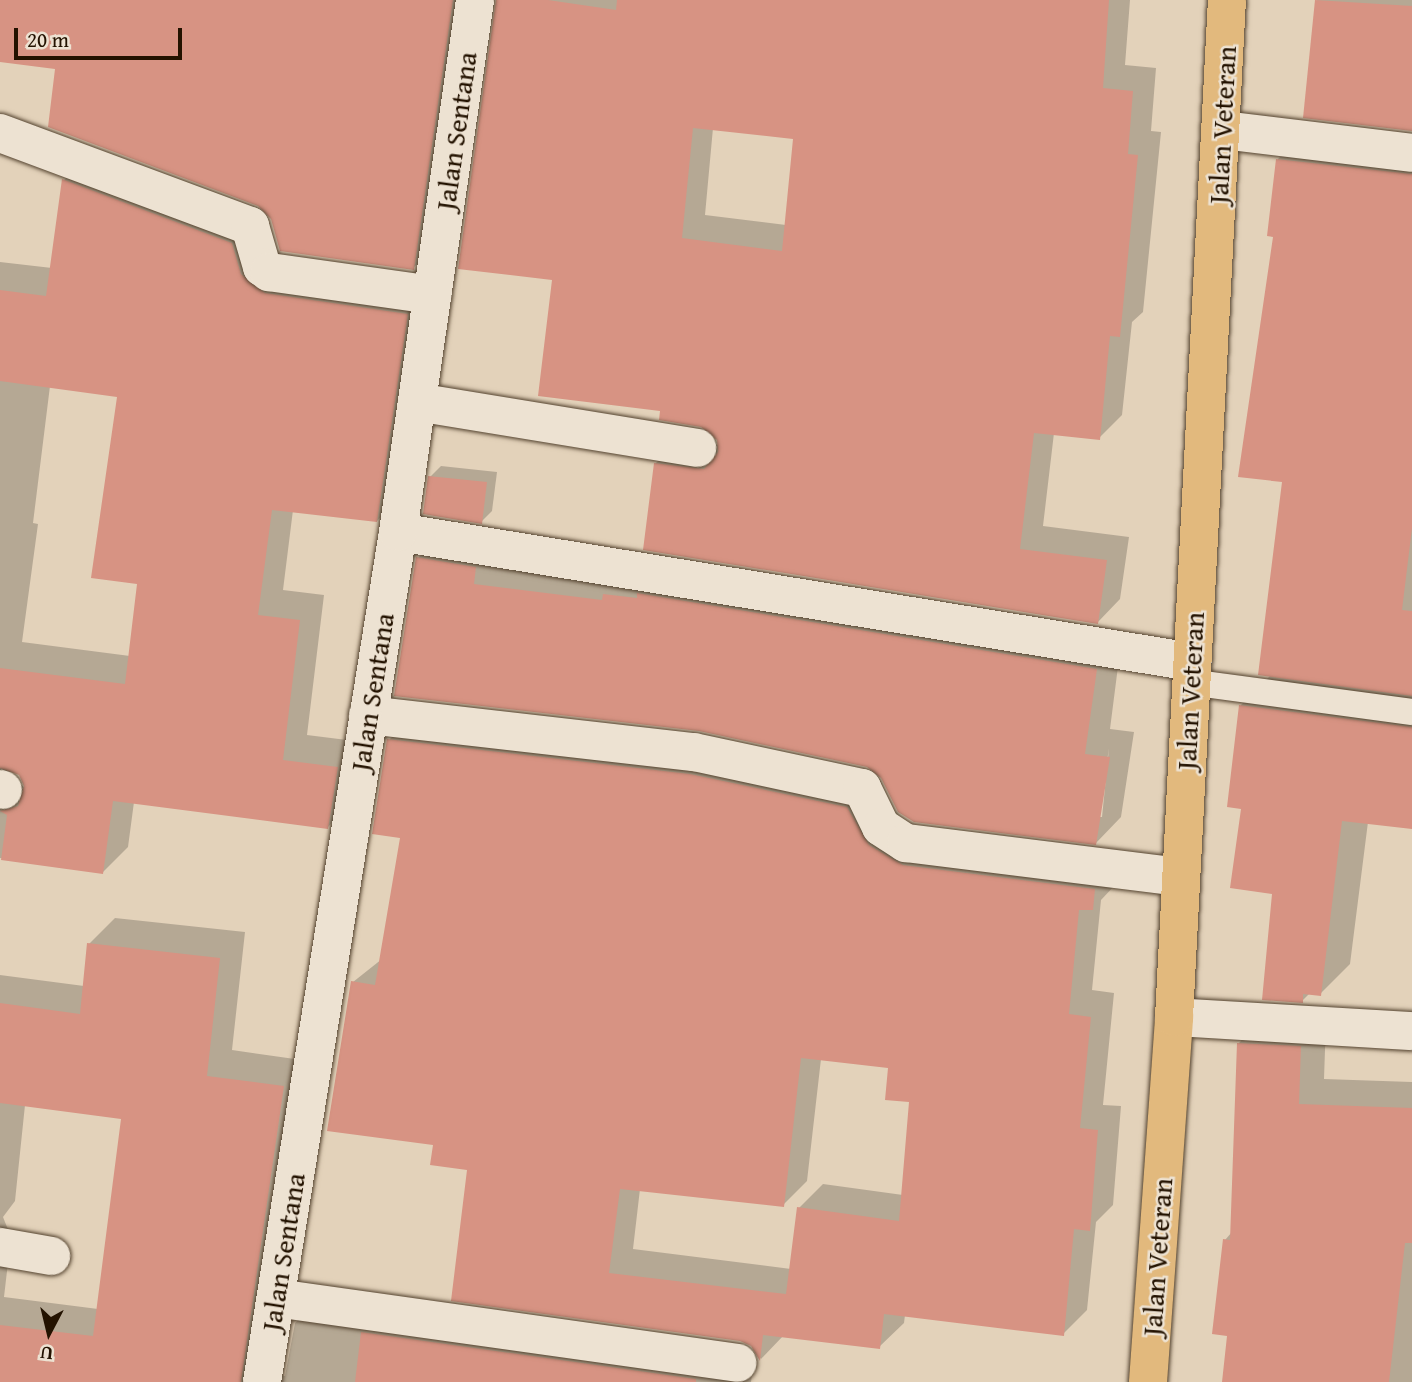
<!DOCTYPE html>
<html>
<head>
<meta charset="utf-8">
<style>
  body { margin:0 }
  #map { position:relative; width:1412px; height:1382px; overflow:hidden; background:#e3d2ba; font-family:"Gentium Book Plus",serif }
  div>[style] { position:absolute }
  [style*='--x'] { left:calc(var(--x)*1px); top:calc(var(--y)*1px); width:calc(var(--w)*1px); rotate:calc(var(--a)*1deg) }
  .shadow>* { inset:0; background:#0003 }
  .building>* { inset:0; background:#d79383 }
  .roads { filter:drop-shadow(0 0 2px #53422e) drop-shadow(0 0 2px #53422e) }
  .lane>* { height:26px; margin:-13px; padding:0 13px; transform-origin:13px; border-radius:13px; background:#ede2d2 }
  .street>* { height:38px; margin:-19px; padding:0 19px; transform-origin:19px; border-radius:19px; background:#ede2d2 }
  .primary>* { height:38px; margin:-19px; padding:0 19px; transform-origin:19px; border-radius:19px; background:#e2b97d }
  span { translate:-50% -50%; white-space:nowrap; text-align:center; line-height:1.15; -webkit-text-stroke:5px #ede2d2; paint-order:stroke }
  .street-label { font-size:28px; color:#231200 }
  .north { position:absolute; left:14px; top:1298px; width:70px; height:70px; -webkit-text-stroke:5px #ede2d2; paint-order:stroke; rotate:187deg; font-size:19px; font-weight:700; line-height:28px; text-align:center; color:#231200 }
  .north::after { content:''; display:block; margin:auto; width:24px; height:32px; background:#231200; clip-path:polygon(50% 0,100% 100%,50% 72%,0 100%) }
  .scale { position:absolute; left:14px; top:28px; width:168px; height:32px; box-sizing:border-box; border:4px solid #231200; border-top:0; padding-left:9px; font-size:21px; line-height:24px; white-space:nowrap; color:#231200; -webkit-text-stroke:5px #ede2d2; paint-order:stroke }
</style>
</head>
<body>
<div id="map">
  <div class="shadow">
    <div style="clip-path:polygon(0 0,472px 0,437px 245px,413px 268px,272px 218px,259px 204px,179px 71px,0 49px)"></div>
    <div style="clip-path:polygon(evenodd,497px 0,1130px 0,1125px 65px,1156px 68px,1151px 131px,1161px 132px,1143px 312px,1132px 322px,1122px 415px,1099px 438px,1054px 433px,1043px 526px,1129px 537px,1120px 599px,1097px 623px,655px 464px,679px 440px,719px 445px,719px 439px,702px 425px,662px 410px,554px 279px,497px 0,713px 128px,795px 137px,786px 225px,705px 215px,713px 128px)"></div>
    <div style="clip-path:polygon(1317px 0,1412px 0,1412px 129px,1305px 116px)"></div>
    <div style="clip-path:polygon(1308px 129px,1412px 142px,1412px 827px,1368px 822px,1350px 964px,1320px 994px,1310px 993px,1302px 1001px,1274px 892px,1243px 807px,1241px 705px,1271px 675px,1284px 481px,1275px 235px,1278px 159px)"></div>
    <div style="clip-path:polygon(evenodd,89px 155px,266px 248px,291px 269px,432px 288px,402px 495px,377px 521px,293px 510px,283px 590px,324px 595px,307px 735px,363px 742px,353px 801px,328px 827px,134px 802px,128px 847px,103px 872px,0 858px,0 262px,52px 268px,64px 180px,89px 155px,50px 386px,119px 395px,139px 583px,130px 656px,22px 642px,38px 524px,33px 523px,50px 386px,89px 155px,6px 766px,21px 775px,24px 787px,8px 777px,6px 766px)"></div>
    <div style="clip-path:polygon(441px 466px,497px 472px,492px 511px,481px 522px,430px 477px)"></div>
    <div style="clip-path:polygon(evenodd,443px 532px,1121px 643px,1110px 729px,1134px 732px,1121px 817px,1096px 843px,883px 777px,868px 765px,699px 729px,418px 558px,443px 532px,1109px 748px,1102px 817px,1099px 817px,1109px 748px)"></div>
    <div style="clip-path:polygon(evenodd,413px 716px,715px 750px,893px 821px,1116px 884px,1101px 900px,1092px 990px,1114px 993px,1103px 1105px,1121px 1106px,1113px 1205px,1096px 1222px,1087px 1310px,1063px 1334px,905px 1315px,904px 1323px,879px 1347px,784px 1335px,761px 1359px,752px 1345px,741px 1340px,453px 1299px,469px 1168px,435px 1144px,353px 982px,382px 959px,402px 836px,389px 740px,413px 716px,821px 1059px,890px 1066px,911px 1101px,903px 1195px,823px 1184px,799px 1208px,791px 1269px,633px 1249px,640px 1189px,783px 1205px,807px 1181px,821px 1059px)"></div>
    <div style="clip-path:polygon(evenodd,115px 918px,245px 932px,232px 1050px,309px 1061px,274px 1374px,285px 1376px,295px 1323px,321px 1298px,754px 1359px,751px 1382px,0 1382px,0 975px,84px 986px,89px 944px,115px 918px,25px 1105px,123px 1117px,98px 1309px,4px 1297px,11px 1237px,3px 1217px,15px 1201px,25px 1105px)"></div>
    <div style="clip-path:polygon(1264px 1018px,1326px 1021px,1324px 1079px,1412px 1082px,1412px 1382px,1223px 1382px,1229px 1334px,1225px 1240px,1232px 1232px,1239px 1043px)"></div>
  </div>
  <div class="building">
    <div style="clip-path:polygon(0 0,453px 0,414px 270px,280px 251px,271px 219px,258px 206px,48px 127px,55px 69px,0 62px)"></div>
    <div style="clip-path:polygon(evenodd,496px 0,548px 0,616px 10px,617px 0,1109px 0,1103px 88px,1133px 91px,1128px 154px,1138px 155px,1120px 337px,1110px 336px,1100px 440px,1034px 433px,1020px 549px,1107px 560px,1098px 624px,643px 550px,654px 463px,704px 469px,718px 452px,717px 440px,701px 427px,659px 420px,660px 411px,538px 396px,552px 280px,458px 269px,496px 0,693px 128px,793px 139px,782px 251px,682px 238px,693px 128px)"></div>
    <div style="clip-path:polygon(1315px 0,1412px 6px,1412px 131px,1303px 118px)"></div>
    <div style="clip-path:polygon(1276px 159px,1412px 174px,1412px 528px,1402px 610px,1412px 611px,1412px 696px,1258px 675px,1282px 482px,1238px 477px,1273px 237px,1267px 236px)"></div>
    <div style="clip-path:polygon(62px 179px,232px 243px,241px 274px,265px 293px,408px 314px,377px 522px,272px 510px,258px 615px,300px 620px,283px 760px,338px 767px,328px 829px,113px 801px,103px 874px,1px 860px,7px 815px,0 811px,18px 806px,24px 786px,19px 775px,0 768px,0 668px,125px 684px,137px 584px,91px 578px,117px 397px,0 381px,0 290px,46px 296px)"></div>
    <div style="clip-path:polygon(428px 476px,487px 482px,482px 524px,423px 514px)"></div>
    <div style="clip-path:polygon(416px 557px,476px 567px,474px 584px,602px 600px,603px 594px,637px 598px,637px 593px,1097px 669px,1085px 754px,1110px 757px,1096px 845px,914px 822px,898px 812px,881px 778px,867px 767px,699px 731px,394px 696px)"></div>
    <div style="clip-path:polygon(1239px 705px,1412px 727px,1412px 829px,1342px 821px,1321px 996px,1303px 994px,1303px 1003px,1262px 1000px,1272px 894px,1230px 888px,1241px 809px,1227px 807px)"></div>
    <div style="clip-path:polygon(evenodd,387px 739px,690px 774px,847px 807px,869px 845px,903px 865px,1095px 889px,1093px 910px,1079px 910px,1069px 1014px,1091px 1017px,1080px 1128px,1098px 1130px,1090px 1231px,1074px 1229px,1064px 1336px,884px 1314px,880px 1349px,763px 1335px,760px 1361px,751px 1346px,740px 1341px,451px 1301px,467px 1170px,430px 1165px,433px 1145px,327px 1131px,351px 981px,375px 985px,400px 838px,372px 834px,387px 739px,801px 1058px,888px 1068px,885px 1100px,909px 1102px,899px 1221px,797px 1207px,786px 1294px,609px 1273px,620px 1189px,784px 1207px,801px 1058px)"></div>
    <div style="clip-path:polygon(87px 943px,220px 958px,207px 1076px,284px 1086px,241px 1382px,0 1382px,0 1325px,93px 1336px,121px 1119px,0 1103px,0 1003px,80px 1014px)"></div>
    <div style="clip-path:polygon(1237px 1043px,1301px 1046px,1299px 1104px,1412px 1108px,1412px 1243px,1405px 1243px,1389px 1382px,1222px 1382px,1227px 1336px,1212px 1334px,1223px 1239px,1230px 1240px)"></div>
    <div style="clip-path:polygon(361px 1332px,696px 1379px,696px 1382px,355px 1382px)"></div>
  </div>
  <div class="roads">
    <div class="lane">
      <div style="--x:1190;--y:682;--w:224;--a:7.7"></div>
    </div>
    <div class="street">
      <div style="--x:1222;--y:130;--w:191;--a:6.9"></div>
      <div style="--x:0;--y:133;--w:267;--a:20.4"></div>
      <div style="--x:250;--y:226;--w:43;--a:73.7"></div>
      <div style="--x:262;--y:267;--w:9;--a:36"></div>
      <div style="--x:269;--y:272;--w:165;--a:8"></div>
      <div style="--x:417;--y:402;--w:284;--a:9.3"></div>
      <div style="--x:398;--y:532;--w:805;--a:9.3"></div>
      <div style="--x:368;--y:715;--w:328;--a:6.5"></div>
      <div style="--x:694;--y:752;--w:172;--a:12.1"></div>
      <div style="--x:862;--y:788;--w:43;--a:64"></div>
      <div style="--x:881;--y:827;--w:30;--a:33"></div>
      <div style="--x:906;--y:843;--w:274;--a:7.1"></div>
      <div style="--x:0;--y:789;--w:3;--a:18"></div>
      <div style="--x:1174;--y:1017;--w:238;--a:3.4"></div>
      <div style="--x:0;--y:1247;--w:52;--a:10"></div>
      <div style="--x:276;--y:1298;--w:466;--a:8"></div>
      <div style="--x:262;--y:1382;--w:861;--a:-80.91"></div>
      <div style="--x:398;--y:532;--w:538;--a:-81.76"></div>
    </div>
    <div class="primary">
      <div style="--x:1148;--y:1382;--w:366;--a:-85.9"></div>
      <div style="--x:1174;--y:1017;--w:1018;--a:-87.02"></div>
    </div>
  </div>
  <div class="street-label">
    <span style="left:1222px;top:125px;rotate:-87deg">Jalan Veteran</span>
    <span style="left:456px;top:131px;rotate:-82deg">Jalan Sentana</span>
    <span style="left:1190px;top:691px;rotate:-87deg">Jalan Veteran</span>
    <span style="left:372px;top:692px;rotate:-81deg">Jalan Sentana</span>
    <span style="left:283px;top:1252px;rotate:-81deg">Jalan Sentana</span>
    <span style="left:1157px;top:1257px;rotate:-86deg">Jalan Veteran</span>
  </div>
  <div class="north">U</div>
  <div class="scale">20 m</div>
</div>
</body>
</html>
